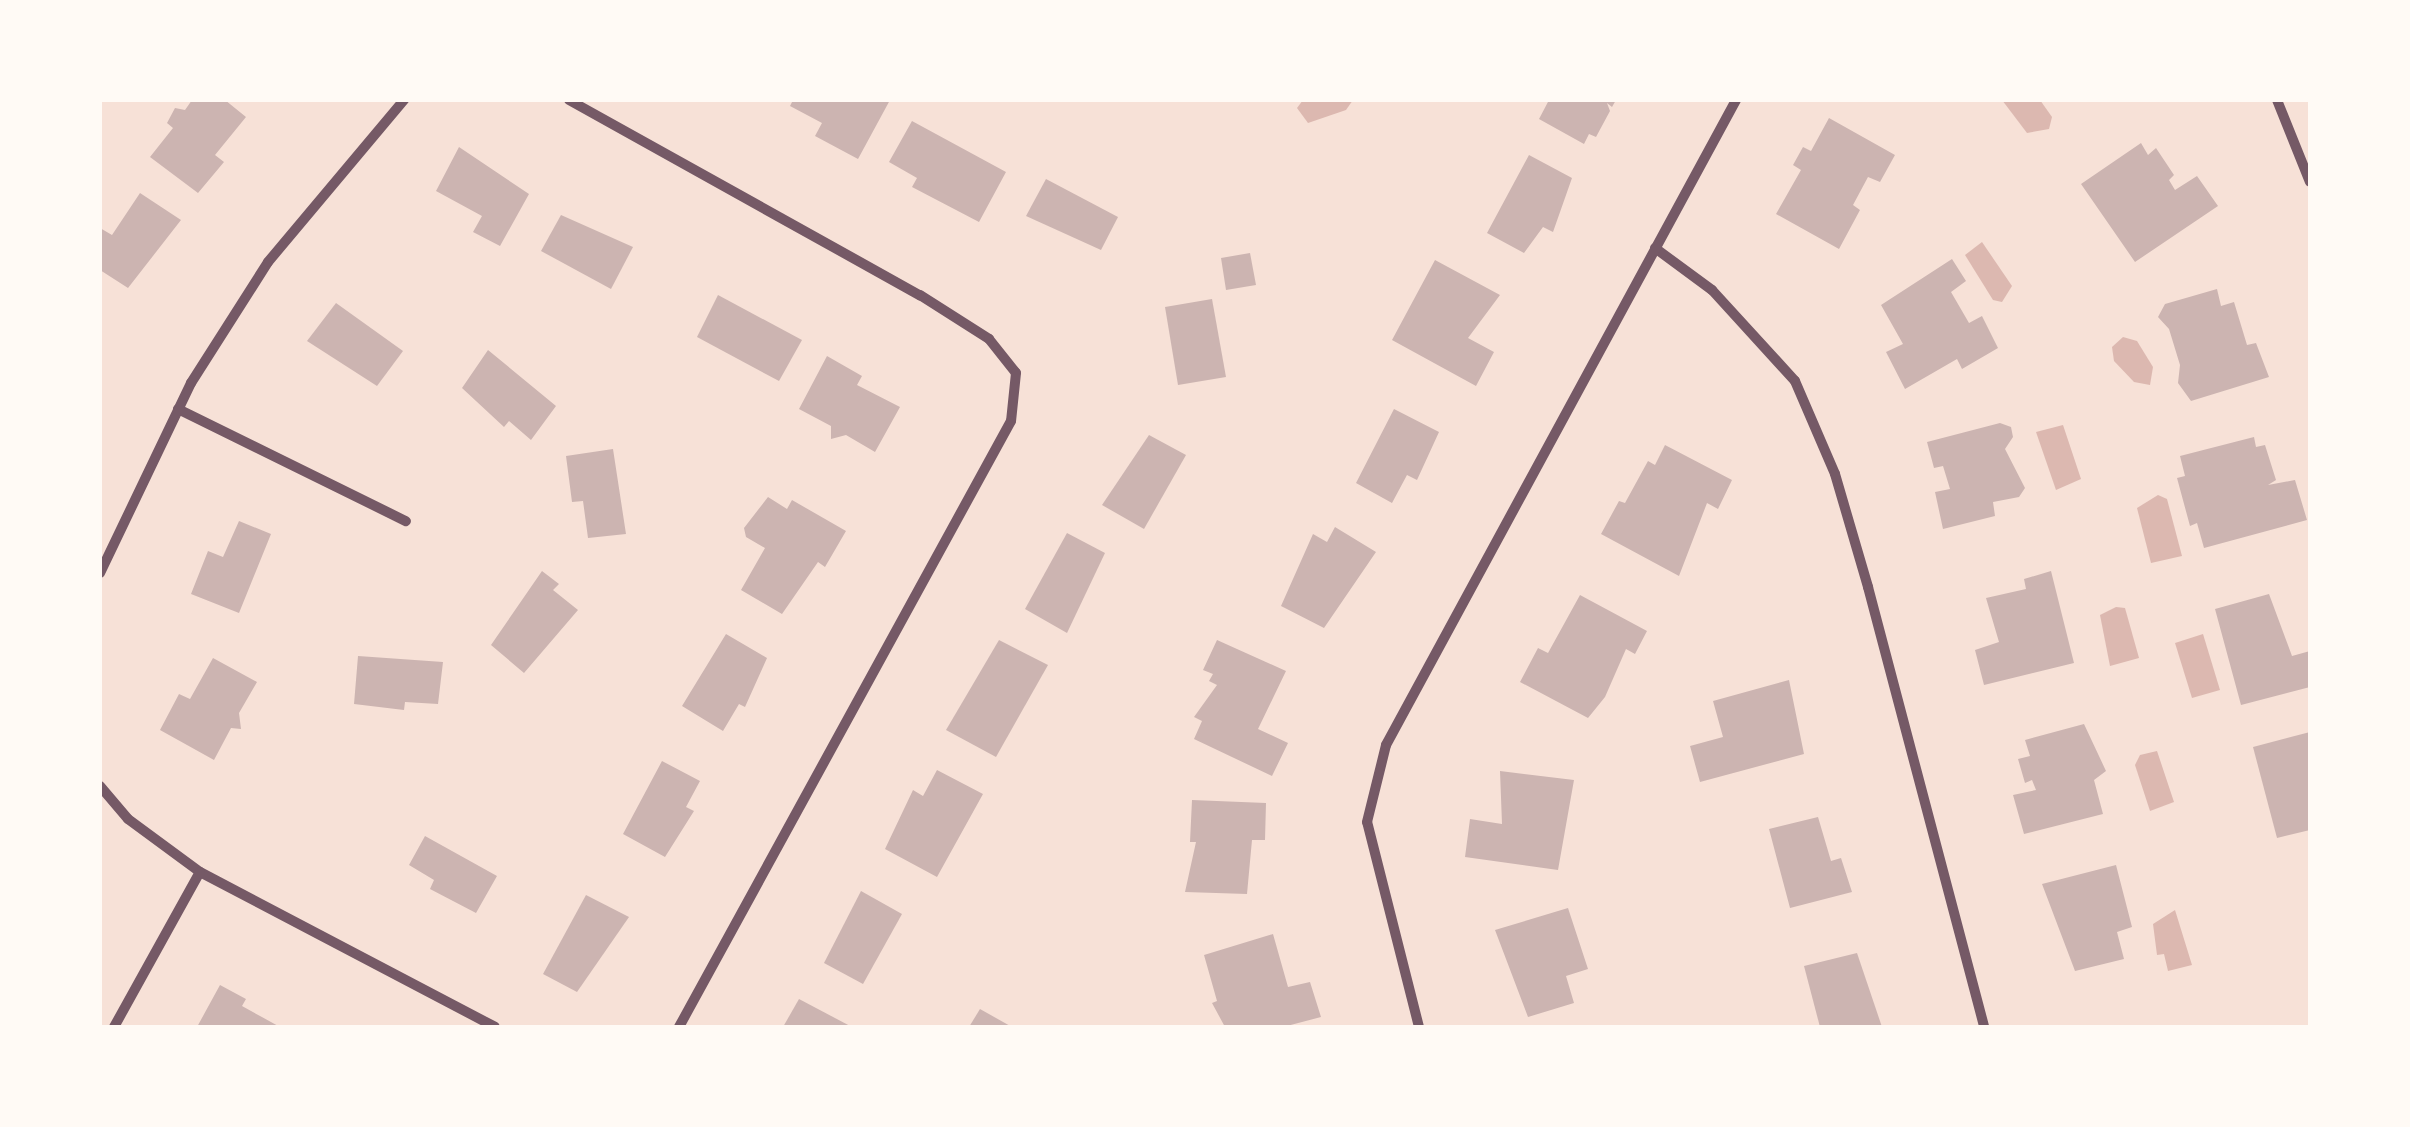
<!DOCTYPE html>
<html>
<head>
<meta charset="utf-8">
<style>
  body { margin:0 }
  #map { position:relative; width:2410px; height:1127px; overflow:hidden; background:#f7e1d7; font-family:"Sofia Sans Condensed",sans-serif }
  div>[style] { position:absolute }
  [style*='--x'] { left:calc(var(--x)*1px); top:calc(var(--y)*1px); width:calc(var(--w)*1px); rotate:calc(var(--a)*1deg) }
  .water>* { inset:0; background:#dcb8b0 }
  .building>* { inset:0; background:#ccb4b1 }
  .minor>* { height:10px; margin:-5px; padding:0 5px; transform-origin:5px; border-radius:5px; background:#755966 }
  span { translate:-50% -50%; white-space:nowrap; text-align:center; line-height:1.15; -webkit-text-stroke:8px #fffaf5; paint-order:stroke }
  .frame { position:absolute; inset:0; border:102px solid #fffaf5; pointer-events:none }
</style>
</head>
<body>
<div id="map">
  <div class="water">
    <div style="clip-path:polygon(1303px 100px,1353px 100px,1346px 110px,1308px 123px,1297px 108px)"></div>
    <div style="clip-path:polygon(2002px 100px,2040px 100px,2052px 117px,2049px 129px,2027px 133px)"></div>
    <div style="clip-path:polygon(1982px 242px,2012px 286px,2002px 302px,1993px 300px,1965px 255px)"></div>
    <div style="clip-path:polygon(2123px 337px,2137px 341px,2153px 367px,2150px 385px,2134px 382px,2114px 361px,2112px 347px)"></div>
    <div style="clip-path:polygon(2063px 425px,2081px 479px,2056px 490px,2036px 432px)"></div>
    <div style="clip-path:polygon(2158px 495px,2167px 499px,2182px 556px,2151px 563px,2137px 508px)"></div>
    <div style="clip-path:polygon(2116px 607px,2125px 608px,2139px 658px,2110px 666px,2100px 615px)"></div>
    <div style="clip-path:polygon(2203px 634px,2220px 690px,2192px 698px,2175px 643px)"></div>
    <div style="clip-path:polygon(2157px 751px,2174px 802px,2150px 811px,2135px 765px,2140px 755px)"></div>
    <div style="clip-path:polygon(2175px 910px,2192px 965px,2168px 971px,2164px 954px,2157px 955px,2153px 924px)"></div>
  </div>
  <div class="building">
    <div style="clip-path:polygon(192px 100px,225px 100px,246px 117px,215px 155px,224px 162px,198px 193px,150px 157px,173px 128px,167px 123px,175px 108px,185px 110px)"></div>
    <div style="clip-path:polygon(793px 100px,890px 100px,858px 159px,815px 136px,822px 123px,790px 106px)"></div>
    <div style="clip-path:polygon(1549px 100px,1616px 100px,1612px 107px,1607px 103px,1610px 111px,1596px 137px,1589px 134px,1584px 144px,1539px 119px)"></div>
    <div style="clip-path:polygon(1829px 118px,1895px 155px,1880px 182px,1868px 177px,1853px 205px,1860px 210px,1839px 249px,1776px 214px,1801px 170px,1793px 165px,1803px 147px,1811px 151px)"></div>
    <div style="clip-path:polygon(912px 121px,1006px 172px,979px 222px,912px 187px,917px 178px,889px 162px)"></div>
    <div style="clip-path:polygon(2141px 143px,2148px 155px,2156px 148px,2174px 175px,2169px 180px,2175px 190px,2197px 176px,2218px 206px,2135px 262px,2081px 184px)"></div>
    <div style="clip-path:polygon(459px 147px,529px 194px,500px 246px,473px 232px,482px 216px,436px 191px)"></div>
    <div style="clip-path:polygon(1529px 155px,1572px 178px,1553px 232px,1543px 227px,1524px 253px,1487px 233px)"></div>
    <div style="clip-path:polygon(1046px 179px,1118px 217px,1101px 250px,1026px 216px)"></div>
    <div style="clip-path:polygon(140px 193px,181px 220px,128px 288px,100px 270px,100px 228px,112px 235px)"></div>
    <div style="clip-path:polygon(561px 215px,633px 247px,611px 289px,541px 251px)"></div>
    <div style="clip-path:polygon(1250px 253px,1256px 285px,1226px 290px,1221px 258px)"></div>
    <div style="clip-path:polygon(1952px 259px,1966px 281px,1951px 292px,1969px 323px,1982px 316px,1998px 348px,1962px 369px,1957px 359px,1905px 389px,1886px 352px,1903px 344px,1881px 305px)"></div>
    <div style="clip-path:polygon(1435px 260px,1500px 295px,1468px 338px,1494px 352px,1476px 386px,1392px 340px)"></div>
    <div style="clip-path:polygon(2217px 289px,2221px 306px,2234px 302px,2247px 345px,2256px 343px,2269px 377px,2191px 401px,2178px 383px,2180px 365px,2169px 329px,2158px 317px,2165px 304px)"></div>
    <div style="clip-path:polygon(718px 295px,802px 340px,779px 381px,697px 337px)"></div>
    <div style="clip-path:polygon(1212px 299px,1226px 377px,1178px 385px,1165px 307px)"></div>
    <div style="clip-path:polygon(336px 303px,403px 351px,377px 386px,307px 341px)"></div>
    <div style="clip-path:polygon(488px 350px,556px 406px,531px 440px,509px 421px,504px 427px,462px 388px)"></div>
    <div style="clip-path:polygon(827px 356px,862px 376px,857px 385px,900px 407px,875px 452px,846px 435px,831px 439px,831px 426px,799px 409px)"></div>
    <div style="clip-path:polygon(1394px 409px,1439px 432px,1417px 480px,1407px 475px,1392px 503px,1356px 483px)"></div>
    <div style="clip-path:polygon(2000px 423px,2011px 427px,2013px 437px,2005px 449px,2025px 488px,2019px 497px,1993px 502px,1995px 516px,1943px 529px,1935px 492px,1950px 489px,1943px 466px,1934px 468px,1927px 442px)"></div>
    <div style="clip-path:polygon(1149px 435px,1186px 455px,1144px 529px,1102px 505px)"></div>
    <div style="clip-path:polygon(2254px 437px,2256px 447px,2265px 445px,2276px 480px,2268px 485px,2295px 480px,2307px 520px,2204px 548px,2197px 523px,2190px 526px,2177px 478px,2185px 476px,2180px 456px)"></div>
    <div style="clip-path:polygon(1665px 445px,1732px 480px,1718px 509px,1707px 503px,1679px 576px,1601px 534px,1619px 501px,1625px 503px,1648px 461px,1655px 465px)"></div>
    <div style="clip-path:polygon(613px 449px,626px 534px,588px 538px,583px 501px,572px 502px,566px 456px)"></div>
    <div style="clip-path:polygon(768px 497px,787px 509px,792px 500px,846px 531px,825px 567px,818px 562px,782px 614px,741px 590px,765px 548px,746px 537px,744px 528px)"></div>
    <div style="clip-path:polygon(239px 521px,271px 534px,239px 613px,191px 594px,208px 551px,223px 557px)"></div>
    <div style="clip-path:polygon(1335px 527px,1376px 552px,1324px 628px,1281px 606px,1313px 534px,1327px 542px)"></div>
    <div style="clip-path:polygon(1067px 533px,1105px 553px,1067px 633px,1025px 609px)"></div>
    <div style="clip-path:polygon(542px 571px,559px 584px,553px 590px,578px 610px,524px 673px,491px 645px)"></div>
    <div style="clip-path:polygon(2051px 571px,2074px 663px,1984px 685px,1975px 650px,1999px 642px,1986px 598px,2026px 589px,2024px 579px)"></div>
    <div style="clip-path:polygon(2269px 594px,2292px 656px,2310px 651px,2310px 687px,2241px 705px,2215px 609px)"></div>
    <div style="clip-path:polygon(1580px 595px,1647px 631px,1635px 654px,1626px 649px,1605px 697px,1588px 718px,1520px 682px,1538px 648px,1548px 653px)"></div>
    <div style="clip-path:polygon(726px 634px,767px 658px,745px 707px,739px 704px,723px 731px,682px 706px)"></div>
    <div style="clip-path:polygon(999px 640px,1048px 665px,996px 757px,946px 730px)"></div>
    <div style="clip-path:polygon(1217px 640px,1286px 671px,1258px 729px,1288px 743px,1272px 776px,1194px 739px,1202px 721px,1194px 717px,1217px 685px,1209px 681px,1213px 674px,1203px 670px)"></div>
    <div style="clip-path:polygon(358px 656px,443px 662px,438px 704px,405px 702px,404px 710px,354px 704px)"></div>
    <div style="clip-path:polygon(213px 658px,257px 682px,239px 713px,241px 729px,231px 728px,214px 760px,160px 730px,179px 694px,190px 699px)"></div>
    <div style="clip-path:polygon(1789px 680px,1804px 754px,1700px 782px,1690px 746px,1723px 737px,1713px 701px)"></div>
    <div style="clip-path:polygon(2084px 724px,2106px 771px,2094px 780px,2103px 814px,2024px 834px,2013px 795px,2036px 790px,2032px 780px,2025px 783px,2018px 759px,2030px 756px,2025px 740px)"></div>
    <div style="clip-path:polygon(2310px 732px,2310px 830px,2277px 838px,2253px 747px)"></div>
    <div style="clip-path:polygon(662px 761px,700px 781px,686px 807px,694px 811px,665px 857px,623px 834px)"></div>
    <div style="clip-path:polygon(937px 770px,983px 794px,937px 877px,885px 849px,913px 790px,923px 796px)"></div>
    <div style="clip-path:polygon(1500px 771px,1574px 780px,1558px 870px,1465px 857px,1470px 819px,1502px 824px)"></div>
    <div style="clip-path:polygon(1192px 800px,1266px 803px,1265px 840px,1252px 840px,1247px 894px,1185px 892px,1196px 842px,1190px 842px)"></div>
    <div style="clip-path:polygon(1818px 817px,1831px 861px,1841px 858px,1852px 892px,1790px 908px,1769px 829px)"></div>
    <div style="clip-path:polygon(425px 836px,497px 876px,476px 913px,430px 889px,434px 880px,409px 865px)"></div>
    <div style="clip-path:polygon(2116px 865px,2132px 927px,2117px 932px,2124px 959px,2075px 971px,2042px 884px)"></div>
    <div style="clip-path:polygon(861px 891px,902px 914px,863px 984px,824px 963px)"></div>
    <div style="clip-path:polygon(586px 895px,629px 917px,577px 992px,543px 974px)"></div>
    <div style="clip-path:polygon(1568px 908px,1588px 969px,1566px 976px,1574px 1003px,1528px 1017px,1495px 930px)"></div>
    <div style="clip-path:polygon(1273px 934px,1288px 987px,1310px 982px,1321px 1017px,1283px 1027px,1225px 1027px,1212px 1003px,1217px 1001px,1204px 955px)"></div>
    <div style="clip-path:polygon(1857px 953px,1882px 1027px,1820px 1027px,1804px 966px)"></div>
    <div style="clip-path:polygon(220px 985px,246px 999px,242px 1006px,280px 1027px,197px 1027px)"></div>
    <div style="clip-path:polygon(799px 999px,852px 1027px,783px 1027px)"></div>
    <div style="clip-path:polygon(980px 1009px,1012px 1027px,969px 1027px)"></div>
  </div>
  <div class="minor">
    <div style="--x:569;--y:100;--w:402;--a:29.1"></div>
    <div style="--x:920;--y:295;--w:82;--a:32.5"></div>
    <div style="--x:989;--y:339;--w:43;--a:51.5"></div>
    <div style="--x:1016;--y:373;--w:48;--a:95.9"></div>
    <div style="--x:1011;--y:421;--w:691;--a:118.72"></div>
    <div style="--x:2277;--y:100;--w:88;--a:68.1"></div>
    <div style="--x:1655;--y:248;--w:71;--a:36.4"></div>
    <div style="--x:1712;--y:290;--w:123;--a:47.6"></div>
    <div style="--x:1795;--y:381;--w:101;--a:66.7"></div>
    <div style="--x:1835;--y:474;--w:118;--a:73.7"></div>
    <div style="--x:1868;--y:587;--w:455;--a:75.2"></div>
    <div style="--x:178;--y:409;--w:254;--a:26.2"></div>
    <div style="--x:100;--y:573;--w:211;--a:-64.4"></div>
    <div style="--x:191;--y:383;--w:143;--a:-57.5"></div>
    <div style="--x:268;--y:262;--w:212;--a:-50"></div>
    <div style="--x:100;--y:786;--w:43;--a:49.7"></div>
    <div style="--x:128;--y:819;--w:89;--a:36.4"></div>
    <div style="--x:200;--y:872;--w:333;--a:27.7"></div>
    <div style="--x:114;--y:1027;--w:177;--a:-61"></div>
    <div style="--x:1419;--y:1027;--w:211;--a:-104.2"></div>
    <div style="--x:1367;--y:822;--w:79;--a:-76.1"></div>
    <div style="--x:1386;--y:745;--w:734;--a:-61.51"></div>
  </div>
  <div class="frame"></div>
</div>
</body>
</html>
